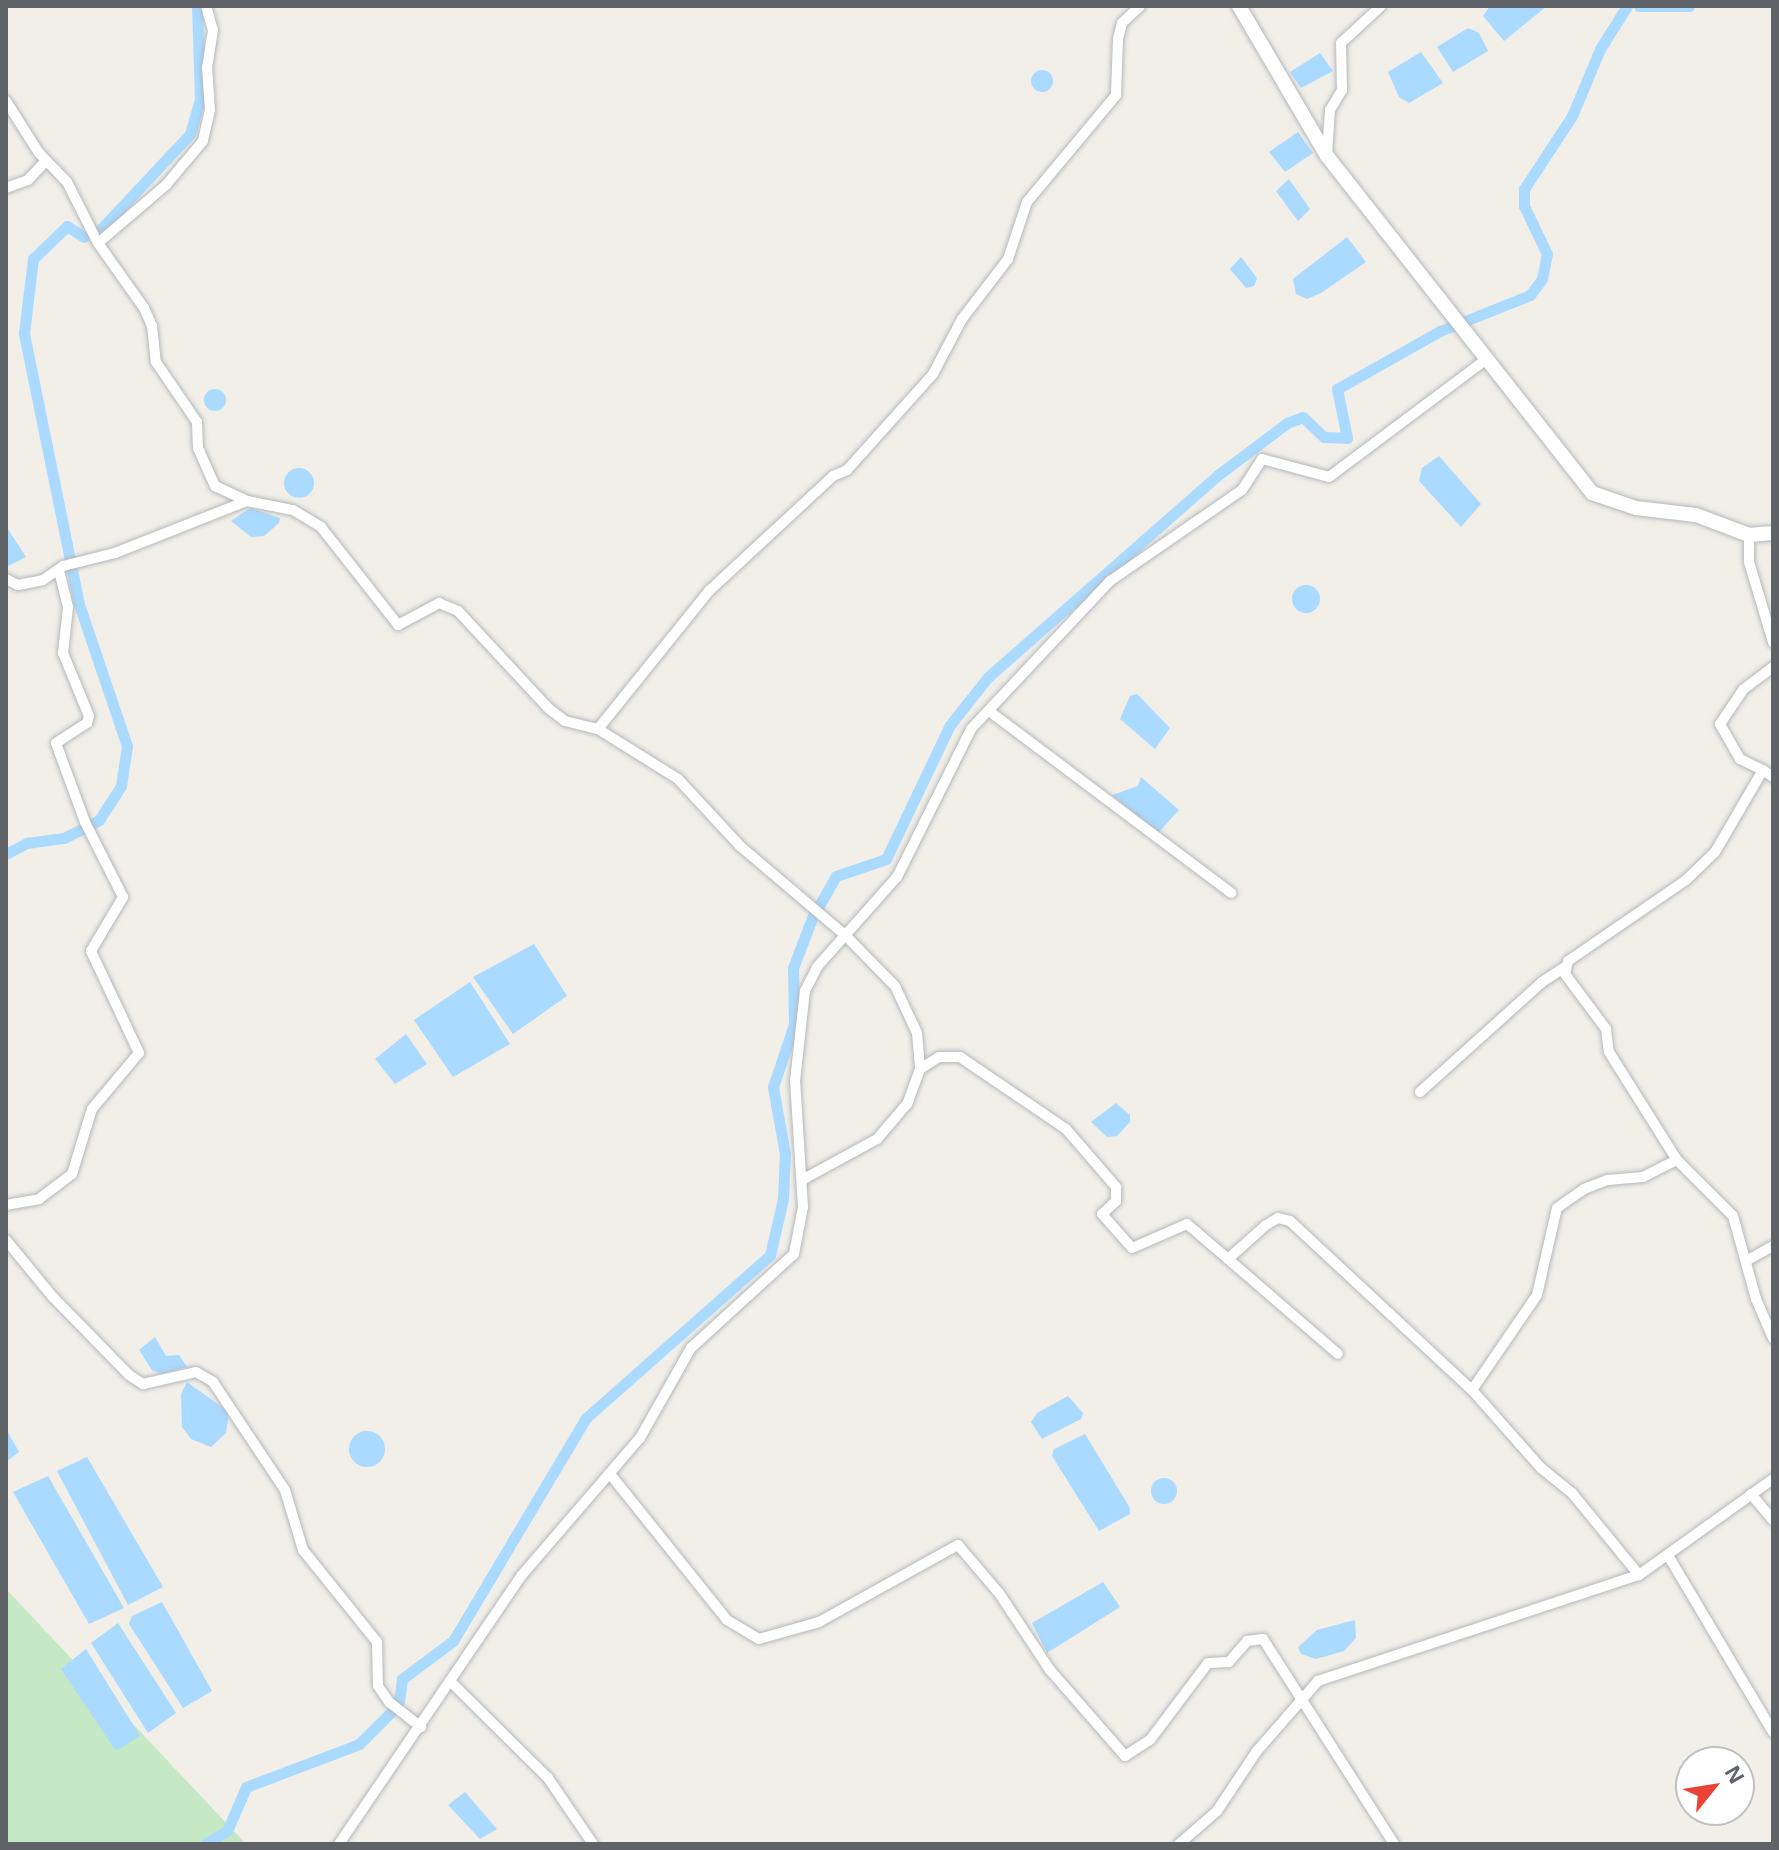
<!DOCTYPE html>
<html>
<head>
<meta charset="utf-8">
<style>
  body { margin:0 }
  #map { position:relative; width:1779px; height:1850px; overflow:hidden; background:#f1efe8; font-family:Helvetica,sans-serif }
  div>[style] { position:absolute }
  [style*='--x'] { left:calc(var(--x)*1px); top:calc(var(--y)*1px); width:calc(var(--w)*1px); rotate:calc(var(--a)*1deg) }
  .green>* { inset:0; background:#c5e8c5 }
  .water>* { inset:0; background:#aadaff }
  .round { border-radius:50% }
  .canal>* { height:11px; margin:-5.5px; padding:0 5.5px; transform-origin:5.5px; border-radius:5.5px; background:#aadaff }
  .roads { filter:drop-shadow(0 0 2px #b5b8bc) drop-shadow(0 0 2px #b5b8bc) }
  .street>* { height:10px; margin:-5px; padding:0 5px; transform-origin:5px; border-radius:5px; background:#fff }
  .secondary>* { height:14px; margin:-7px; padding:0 7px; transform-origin:7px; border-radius:7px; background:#fff }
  span { translate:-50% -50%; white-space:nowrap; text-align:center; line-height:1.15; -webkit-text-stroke:6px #fff; paint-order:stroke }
  .frame { position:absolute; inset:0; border:8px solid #5f6368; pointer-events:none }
  .north { position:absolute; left:1675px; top:1746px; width:80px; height:80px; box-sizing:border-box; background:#fff; border:2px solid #bfc1c3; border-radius:50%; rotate:60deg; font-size:22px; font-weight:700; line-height:32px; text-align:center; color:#5f6368 }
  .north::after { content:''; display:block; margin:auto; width:28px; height:36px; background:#ea4335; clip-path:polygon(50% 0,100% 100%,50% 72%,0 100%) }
</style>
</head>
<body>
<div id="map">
  <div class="green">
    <div style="clip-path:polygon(6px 1589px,246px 1844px,6px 1844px)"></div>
  </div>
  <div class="water">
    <div style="clip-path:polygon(1490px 6px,1547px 6px,1504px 41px,1483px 16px)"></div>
    <div style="clip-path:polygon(1468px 28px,1479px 33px,1488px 51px,1453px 72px,1437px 47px)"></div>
    <div style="clip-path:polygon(1421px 52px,1443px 83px,1409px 103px,1399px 97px,1388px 72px)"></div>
    <div style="clip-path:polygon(1320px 53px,1333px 71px,1301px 88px,1290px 72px)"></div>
    <div class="round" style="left:1031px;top:70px;width:22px;height:22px"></div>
    <div style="clip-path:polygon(1298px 132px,1313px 153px,1285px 172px,1269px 152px)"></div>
    <div style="clip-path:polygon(1289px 179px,1310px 209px,1298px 221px,1276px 191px)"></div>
    <div style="clip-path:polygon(1347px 237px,1366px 262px,1321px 293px,1307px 299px,1296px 294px,1293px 279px)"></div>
    <div style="clip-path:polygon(1241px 257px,1257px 278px,1254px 286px,1246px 288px,1230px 269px)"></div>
    <div class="round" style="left:204px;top:389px;width:22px;height:22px"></div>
    <div style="clip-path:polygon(1439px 456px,1481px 504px,1461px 527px,1419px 481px,1422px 468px)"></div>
    <div class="round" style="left:284px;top:468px;width:30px;height:30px"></div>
    <div style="clip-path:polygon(250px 508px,280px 518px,279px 523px,264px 536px,251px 537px,231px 521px)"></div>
    <div style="clip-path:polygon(6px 526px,26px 557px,6px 567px)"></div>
    <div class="round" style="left:1292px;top:585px;width:28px;height:28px"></div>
    <div style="clip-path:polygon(1137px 694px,1170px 728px,1155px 749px,1120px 719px,1130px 696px)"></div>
    <div style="clip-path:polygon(1141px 777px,1179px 810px,1158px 833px,1112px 795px,1138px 786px)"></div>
    <div style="clip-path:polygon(534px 944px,567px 996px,513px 1034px,473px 977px)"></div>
    <div style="clip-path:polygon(470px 982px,510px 1044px,453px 1077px,414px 1020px)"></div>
    <div style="clip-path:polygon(406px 1034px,427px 1064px,395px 1084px,375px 1059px)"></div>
    <div style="clip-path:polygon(1116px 1103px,1130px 1115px,1130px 1122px,1117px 1136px,1107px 1137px,1091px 1122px)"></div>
    <div style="clip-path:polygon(155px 1337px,166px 1356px,179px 1355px,187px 1367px,160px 1374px,152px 1370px,139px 1350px)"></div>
    <div style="clip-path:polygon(187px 1382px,229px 1412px,226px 1433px,211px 1447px,191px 1439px,182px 1427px,181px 1394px)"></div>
    <div style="clip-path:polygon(1068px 1396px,1083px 1413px,1081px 1419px,1042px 1439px,1031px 1422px,1037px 1413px)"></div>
    <div style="clip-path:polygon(6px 1429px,19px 1452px,6px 1462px)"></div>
    <div class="round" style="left:349px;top:1431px;width:36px;height:36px"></div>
    <div style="clip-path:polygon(1085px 1434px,1130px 1508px,1130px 1514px,1099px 1531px,1052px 1456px,1054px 1449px)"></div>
    <div style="clip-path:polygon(87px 1457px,163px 1587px,128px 1605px,57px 1471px)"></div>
    <div style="clip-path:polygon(48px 1476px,124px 1608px,89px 1624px,13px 1492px)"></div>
    <div class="round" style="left:1151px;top:1478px;width:26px;height:26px"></div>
    <div style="clip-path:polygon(1103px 1582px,1120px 1607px,1047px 1653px,1032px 1623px)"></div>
    <div style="clip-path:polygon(162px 1602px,212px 1691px,183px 1708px,129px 1624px,132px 1616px)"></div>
    <div style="clip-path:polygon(1355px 1620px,1356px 1638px,1344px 1651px,1316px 1659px,1301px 1654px,1298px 1647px,1317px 1630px)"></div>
    <div style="clip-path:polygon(118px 1623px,176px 1713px,148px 1733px,91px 1643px)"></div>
    <div style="clip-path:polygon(86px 1649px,140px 1736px,116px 1751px,61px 1669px)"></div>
    <div style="clip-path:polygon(465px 1792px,497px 1829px,480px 1839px,448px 1805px)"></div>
  </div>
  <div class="canal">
    <div style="--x:1639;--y:6;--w:50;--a:0"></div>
    <div style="--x:99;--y:231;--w:133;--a:-46.8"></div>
    <div style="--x:190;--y:134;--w:36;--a:-74"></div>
    <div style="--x:200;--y:99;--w:93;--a:-91.8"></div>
    <div style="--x:6;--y:854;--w:24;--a:-28"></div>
    <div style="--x:27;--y:843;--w:37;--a:-8"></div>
    <div style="--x:64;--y:838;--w:39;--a:-27"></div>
    <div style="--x:99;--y:820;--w:40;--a:-57.1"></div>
    <div style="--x:121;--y:786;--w:40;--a:-81.5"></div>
    <div style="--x:127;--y:746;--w:150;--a:-108.7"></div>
    <div style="--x:79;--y:604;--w:277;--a:-101.5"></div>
    <div style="--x:24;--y:333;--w:75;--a:-83.1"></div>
    <div style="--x:33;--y:259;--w:47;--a:-44.1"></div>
    <div style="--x:67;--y:226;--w:20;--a:33"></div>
    <div style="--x:205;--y:1844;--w:26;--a:-31"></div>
    <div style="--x:227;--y:1831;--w:48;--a:-66.6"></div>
    <div style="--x:246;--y:1787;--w:121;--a:-20.8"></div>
    <div style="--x:359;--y:1744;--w:47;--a:-45"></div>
    <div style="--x:392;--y:1711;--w:12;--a:-55"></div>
    <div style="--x:399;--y:1701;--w:22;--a:-82"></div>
    <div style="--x:402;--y:1679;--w:64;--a:-36.7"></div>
    <div style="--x:453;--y:1641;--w:260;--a:-59.2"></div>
    <div style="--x:586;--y:1418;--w:246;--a:-41.5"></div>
    <div style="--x:770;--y:1255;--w:57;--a:-76.9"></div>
    <div style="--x:783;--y:1199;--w:45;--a:-87.5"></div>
    <div style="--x:785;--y:1154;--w:68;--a:-100.2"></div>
    <div style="--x:773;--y:1087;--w:66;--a:-71.6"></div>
    <div style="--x:794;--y:1024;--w:56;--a:-91"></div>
    <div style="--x:793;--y:968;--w:53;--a:-69.2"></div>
    <div style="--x:812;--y:918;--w:48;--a:-60.3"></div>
    <div style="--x:836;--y:876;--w:53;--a:-18.8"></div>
    <div style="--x:886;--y:859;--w:148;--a:-64.5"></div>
    <div style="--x:950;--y:725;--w:61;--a:-51.6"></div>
    <div style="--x:988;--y:677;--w:306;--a:-41.3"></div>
    <div style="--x:1218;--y:475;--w:86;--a:-37"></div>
    <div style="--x:1287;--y:423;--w:17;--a:-21"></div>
    <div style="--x:1303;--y:417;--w:29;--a:44"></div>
    <div style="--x:1324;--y:437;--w:23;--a:2"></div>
    <div style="--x:1347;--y:438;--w:50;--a:-101.5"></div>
    <div style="--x:1337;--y:389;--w:118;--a:-29.4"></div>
    <div style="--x:1440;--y:331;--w:97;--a:-21.8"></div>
    <div style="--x:1530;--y:295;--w:20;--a:-53"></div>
    <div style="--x:1542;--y:279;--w:25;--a:-79"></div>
    <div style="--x:1547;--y:254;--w:53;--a:-115.6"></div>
    <div style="--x:1524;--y:206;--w:17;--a:-90"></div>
    <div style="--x:1524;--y:189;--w:87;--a:-56.7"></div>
    <div style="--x:1572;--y:116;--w:73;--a:-67.3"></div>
    <div style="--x:1600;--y:49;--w:51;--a:-57.9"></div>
  </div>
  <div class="roads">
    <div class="street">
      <div style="--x:206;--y:6;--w:25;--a:74"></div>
      <div style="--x:213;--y:30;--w:37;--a:99"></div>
      <div style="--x:207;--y:67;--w:43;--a:86"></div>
      <div style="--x:210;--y:110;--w:32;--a:103"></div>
      <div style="--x:203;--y:141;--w:57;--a:130.1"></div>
      <div style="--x:166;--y:185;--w:89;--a:139.5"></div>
      <div style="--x:98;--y:243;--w:80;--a:54.7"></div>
      <div style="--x:144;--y:308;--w:20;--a:66"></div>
      <div style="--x:152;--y:326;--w:36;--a:84"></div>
      <div style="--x:156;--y:362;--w:73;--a:55.7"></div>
      <div style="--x:197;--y:422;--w:26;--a:88"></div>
      <div style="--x:198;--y:448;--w:42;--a:65.9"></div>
      <div style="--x:215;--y:486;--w:35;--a:25"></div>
      <div style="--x:6;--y:101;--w:62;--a:57.6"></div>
      <div style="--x:39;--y:153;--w:40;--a:46"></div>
      <div style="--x:67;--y:182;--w:68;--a:63.1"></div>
      <div style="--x:1327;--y:154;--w:44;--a:-86.1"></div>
      <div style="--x:1330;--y:110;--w:23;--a:-59"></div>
      <div style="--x:1342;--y:90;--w:47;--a:-91.2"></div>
      <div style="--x:1341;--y:43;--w:54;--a:-42.8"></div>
      <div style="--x:6;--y:188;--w:23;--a:-20"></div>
      <div style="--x:28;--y:180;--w:25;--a:-47"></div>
      <div style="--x:1749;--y:535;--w:27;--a:90"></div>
      <div style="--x:1749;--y:562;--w:84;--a:73.3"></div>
      <div style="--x:6;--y:579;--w:13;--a:27"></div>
      <div style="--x:18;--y:585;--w:25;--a:-11"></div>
      <div style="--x:43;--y:580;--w:24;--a:-35"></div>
      <div style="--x:63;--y:566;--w:54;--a:-14"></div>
      <div style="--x:115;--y:553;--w:142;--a:-21.5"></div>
      <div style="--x:247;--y:501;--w:47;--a:11.1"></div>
      <div style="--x:293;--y:510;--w:33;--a:31"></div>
      <div style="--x:321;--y:527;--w:125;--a:51.8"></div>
      <div style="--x:398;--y:625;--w:47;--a:-28.2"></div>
      <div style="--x:439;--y:603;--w:21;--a:23"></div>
      <div style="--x:458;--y:611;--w:132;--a:47.1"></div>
      <div style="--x:548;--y:708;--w:21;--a:37"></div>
      <div style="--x:565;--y:721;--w:34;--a:14"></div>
      <div style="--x:598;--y:729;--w:94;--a:32"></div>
      <div style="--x:678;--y:779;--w:91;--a:47.2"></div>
      <div style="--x:740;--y:846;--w:138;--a:40.3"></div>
      <div style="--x:845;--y:935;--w:71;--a:45.6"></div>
      <div style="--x:895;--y:986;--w:52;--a:64.9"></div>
      <div style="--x:917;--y:1033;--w:36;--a:85"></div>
      <div style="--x:920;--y:1069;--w:37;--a:110"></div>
      <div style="--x:907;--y:1104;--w:46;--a:130.6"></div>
      <div style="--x:877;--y:1139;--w:85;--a:151.3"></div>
      <div style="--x:1773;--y:667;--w:38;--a:143"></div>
      <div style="--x:1743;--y:690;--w:41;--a:124.1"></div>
      <div style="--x:1720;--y:724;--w:40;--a:60.3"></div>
      <div style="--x:1740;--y:759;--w:25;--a:26"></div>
      <div style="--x:1763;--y:770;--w:95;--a:120.3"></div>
      <div style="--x:1715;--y:852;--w:40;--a:136"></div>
      <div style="--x:1686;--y:880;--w:143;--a:145.5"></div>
      <div style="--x:1568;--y:961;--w:13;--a:103"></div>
      <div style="--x:1565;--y:974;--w:69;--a:53.3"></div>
      <div style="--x:1606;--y:1029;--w:23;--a:83"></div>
      <div style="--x:1609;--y:1052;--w:128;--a:57.8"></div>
      <div style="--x:1677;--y:1160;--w:79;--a:45"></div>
      <div style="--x:1733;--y:1216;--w:86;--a:74.5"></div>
      <div style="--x:1756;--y:1299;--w:43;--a:66.4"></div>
      <div style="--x:989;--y:711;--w:303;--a:36.9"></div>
      <div style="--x:598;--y:729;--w:177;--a:-51.2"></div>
      <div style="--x:709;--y:591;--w:169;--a:-42.8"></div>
      <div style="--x:833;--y:476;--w:15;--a:-23"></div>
      <div style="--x:847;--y:470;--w:129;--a:-48.1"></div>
      <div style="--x:933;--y:374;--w:62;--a:-62.2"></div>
      <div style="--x:962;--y:319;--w:76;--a:-52.5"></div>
      <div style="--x:1008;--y:259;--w:60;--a:-71.6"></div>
      <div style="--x:1027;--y:202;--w:139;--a:-50.2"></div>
      <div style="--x:1116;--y:95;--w:56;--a:-88"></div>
      <div style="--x:1118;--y:39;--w:16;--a:-76"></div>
      <div style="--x:1122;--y:23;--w:25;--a:-43"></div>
      <div style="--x:1763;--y:770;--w:12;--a:35"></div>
      <div style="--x:920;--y:1069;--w:22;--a:-32"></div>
      <div style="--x:939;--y:1057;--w:21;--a:0"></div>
      <div style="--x:960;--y:1057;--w:128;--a:34.2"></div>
      <div style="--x:1066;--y:1129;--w:77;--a:49.2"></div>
      <div style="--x:1116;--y:1187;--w:14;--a:90"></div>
      <div style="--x:1116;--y:1201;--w:19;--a:137"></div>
      <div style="--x:1102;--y:1214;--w:45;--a:48.6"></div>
      <div style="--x:1132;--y:1248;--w:60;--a:-23.6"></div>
      <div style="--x:1187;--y:1224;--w:54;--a:40.5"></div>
      <div style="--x:1228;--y:1259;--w:51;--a:-41.8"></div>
      <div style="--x:1266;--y:1225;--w:14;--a:-30"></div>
      <div style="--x:1278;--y:1218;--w:12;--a:14"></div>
      <div style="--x:1290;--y:1221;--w:248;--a:42.9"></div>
      <div style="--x:1472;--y:1390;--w:104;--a:48.5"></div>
      <div style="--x:1541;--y:1468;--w:40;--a:39"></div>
      <div style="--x:1572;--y:1493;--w:106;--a:50.7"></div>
      <div style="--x:1420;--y:1092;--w:164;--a:-42"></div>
      <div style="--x:1542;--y:982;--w:27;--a:-33"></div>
      <div style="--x:6;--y:1205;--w:34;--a:-10"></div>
      <div style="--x:39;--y:1199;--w:41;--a:-37.1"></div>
      <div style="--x:72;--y:1174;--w:68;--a:-72.9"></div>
      <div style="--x:92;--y:1109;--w:73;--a:-50"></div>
      <div style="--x:139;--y:1053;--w:113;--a:-115.2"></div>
      <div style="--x:91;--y:951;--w:63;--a:-59.3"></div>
      <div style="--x:123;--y:897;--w:84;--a:-116.9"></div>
      <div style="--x:85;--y:822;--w:84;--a:-110.2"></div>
      <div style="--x:56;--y:743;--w:37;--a:-33"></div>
      <div style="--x:87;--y:723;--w:7;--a:-74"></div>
      <div style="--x:89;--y:716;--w:68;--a:-112.4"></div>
      <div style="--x:63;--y:653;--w:46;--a:-83.8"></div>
      <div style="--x:68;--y:607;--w:37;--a:-104"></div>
      <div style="--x:6;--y:1240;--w:72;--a:50.6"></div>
      <div style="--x:52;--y:1296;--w:110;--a:45.7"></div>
      <div style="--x:129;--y:1375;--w:17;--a:33"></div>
      <div style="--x:143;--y:1384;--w:54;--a:-12.8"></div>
      <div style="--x:196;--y:1372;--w:20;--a:30"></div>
      <div style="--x:213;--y:1382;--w:130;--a:56.3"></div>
      <div style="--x:285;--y:1490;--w:63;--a:73.3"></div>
      <div style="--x:303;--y:1550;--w:118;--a:51.2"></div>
      <div style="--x:377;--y:1642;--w:44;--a:88.7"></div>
      <div style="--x:378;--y:1686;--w:19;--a:55"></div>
      <div style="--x:389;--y:1702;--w:41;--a:38"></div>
      <div style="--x:1228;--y:1259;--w:145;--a:40.8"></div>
      <div style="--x:1746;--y:1261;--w:31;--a:-29"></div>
      <div style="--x:1472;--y:1390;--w:115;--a:-55.6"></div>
      <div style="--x:1537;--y:1295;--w:89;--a:-77.1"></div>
      <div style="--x:1557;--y:1208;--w:33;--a:-35"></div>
      <div style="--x:1584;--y:1189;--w:26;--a:-21"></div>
      <div style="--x:1608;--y:1180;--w:35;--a:-5"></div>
      <div style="--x:1643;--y:1177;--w:38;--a:-27"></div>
      <div style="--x:610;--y:1474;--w:187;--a:51.3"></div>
      <div style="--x:727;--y:1620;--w:37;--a:31"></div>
      <div style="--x:759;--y:1639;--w:62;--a:-15.8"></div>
      <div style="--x:819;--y:1622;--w:159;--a:-29"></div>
      <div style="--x:958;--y:1545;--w:63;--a:49.5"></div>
      <div style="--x:999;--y:1593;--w:92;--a:56.5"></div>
      <div style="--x:1050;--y:1670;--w:114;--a:48.9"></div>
      <div style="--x:1125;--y:1756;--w:30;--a:-33"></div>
      <div style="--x:1150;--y:1740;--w:96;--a:-53"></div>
      <div style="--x:1208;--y:1663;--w:21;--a:-3"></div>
      <div style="--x:1229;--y:1662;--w:28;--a:-49"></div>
      <div style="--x:1247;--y:1641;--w:16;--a:-7"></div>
      <div style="--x:1263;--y:1639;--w:243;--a:57.4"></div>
      <div style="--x:1751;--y:1494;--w:34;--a:50"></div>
      <div style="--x:1669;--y:1557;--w:204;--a:59.3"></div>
      <div style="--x:453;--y:1684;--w:134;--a:44.7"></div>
      <div style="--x:548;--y:1778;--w:80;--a:55.7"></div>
      <div style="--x:339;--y:1844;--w:325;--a:-55.8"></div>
      <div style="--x:522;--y:1575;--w:181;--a:-49.3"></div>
      <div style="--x:640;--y:1438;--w:103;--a:-60.5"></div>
      <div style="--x:691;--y:1348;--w:139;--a:-42.4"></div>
      <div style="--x:794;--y:1254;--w:48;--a:-79.2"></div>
      <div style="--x:803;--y:1207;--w:126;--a:-93.6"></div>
      <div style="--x:795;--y:1081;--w:91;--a:-83.7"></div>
      <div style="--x:805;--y:991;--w:27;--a:-63"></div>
      <div style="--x:817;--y:967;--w:120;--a:-48.4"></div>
      <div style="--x:897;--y:877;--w:165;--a:-63.4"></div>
      <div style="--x:971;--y:729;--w:203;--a:-46.8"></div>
      <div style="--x:1110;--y:581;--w:160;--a:-34.6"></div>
      <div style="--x:1242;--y:490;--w:37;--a:-57"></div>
      <div style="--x:1262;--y:459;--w:69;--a:15"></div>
      <div style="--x:1329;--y:477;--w:194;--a:-36.8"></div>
      <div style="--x:1179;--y:1844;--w:50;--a:-41"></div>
      <div style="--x:1217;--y:1811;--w:72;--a:-56.3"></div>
      <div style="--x:1257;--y:1751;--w:93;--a:-48.9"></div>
      <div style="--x:1318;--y:1681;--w:338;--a:-18.3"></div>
      <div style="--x:1639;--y:1575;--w:165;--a:-35.6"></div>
    </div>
    <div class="secondary">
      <div style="--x:1239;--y:6;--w:174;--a:59.6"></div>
      <div style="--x:1327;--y:156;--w:429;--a:51.8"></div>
      <div style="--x:1592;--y:493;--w:46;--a:18.8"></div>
      <div style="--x:1636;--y:508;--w:60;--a:6.7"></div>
      <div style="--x:1696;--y:515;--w:57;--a:20.7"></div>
      <div style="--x:1749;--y:535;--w:24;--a:-5"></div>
    </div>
  </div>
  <div class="frame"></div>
  <div class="north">N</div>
</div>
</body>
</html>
